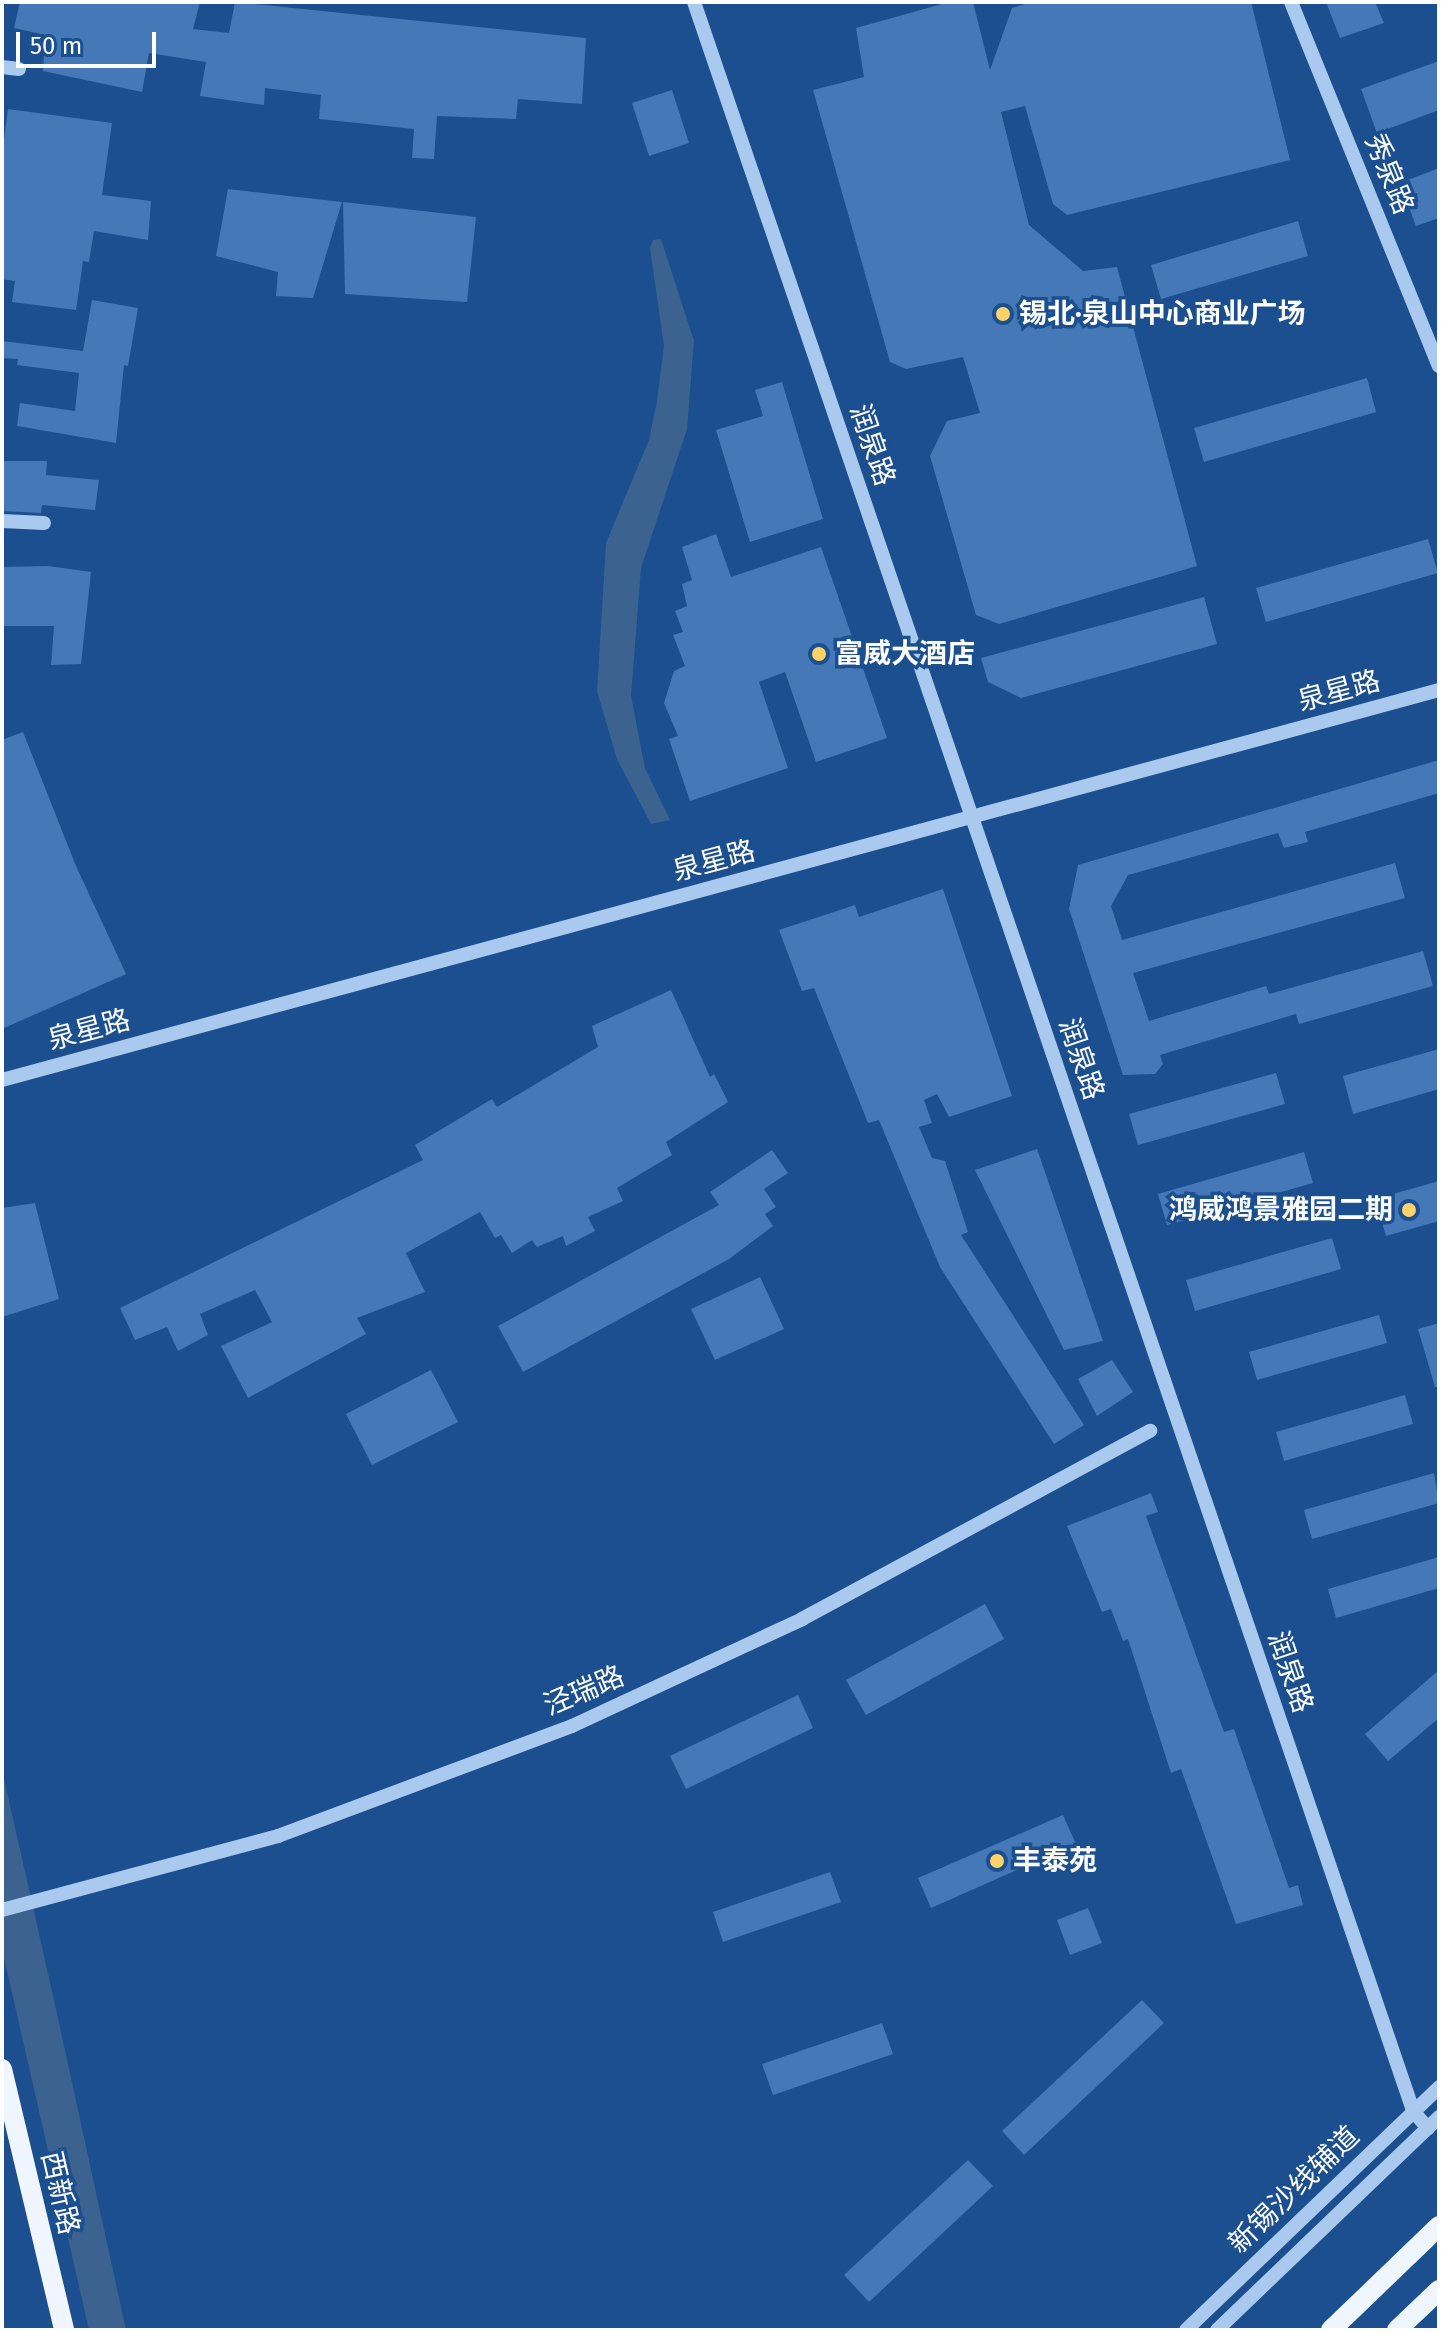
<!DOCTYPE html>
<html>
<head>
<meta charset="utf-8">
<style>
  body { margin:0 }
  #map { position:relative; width:1441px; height:2332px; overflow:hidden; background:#1b4f8f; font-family:"Fira Sans","Noto Sans SC",sans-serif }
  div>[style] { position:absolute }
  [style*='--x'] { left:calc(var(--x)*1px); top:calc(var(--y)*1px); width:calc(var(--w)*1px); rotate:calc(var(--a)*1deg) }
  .water>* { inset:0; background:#3c6290 }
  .building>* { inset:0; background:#4478b7 }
  .minor>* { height:14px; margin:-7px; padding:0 7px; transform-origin:7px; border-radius:7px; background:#a9c9ee }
  .major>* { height:20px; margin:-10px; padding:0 10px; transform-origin:10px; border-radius:10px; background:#f0f6ff }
  .dots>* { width:22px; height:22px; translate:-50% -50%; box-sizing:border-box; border:4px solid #1b4f8f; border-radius:50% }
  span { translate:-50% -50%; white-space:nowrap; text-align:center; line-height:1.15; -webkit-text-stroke:7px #1b4f8f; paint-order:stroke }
  .street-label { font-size:28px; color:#fff }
  .poi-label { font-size:28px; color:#fff; font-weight:700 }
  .left { translate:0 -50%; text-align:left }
  .right { translate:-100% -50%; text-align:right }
  .frame { position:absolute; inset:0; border:4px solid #fff; pointer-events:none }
  .scale { position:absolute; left:16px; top:32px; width:140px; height:36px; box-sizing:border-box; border:4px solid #fff; border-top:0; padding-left:10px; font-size:24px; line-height:28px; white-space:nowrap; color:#fff; -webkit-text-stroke:6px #1b4f8f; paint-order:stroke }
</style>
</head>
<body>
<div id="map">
  <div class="water">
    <div style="clip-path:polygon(661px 239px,694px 341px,687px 429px,641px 568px,631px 696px,645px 768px,670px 820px,651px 824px,617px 759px,597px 691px,606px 543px,649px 440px,657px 401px,664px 346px,650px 248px,653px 240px)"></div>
    <div style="clip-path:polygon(2px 1770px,54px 2000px,126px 2330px,89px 2330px,2px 1949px)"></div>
  </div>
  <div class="building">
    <div style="clip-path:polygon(20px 2px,200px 2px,193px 29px,229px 33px,235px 2px,586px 38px,582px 104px,518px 99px,516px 119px,437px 116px,434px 159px,412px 158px,414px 129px,319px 119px,321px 95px,265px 88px,264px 105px,200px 96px,206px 62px,149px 53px,142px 92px,43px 71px,45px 35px,14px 28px)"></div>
    <div style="clip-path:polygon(949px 2px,973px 2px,990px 70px,1012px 8px,1032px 2px,1251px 2px,1290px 160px,1067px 215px,1053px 204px,1025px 106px,1001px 112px,1029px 225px,1083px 271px,1117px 267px,1197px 566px,999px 624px,976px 615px,930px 456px,947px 421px,980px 413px,963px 357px,906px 369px,890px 362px,813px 90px,864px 77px,856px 28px)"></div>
    <div style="clip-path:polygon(1326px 2px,1375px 2px,1384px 23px,1340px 38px)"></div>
    <div style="clip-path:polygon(1439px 61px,1439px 110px,1377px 133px,1361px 89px)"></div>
    <div style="clip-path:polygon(672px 90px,689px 143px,649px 156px,632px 103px)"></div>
    <div style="clip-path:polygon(8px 109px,112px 123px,102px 195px,151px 201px,148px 240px,94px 231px,89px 262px,83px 261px,76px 310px,12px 302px,15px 281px,2px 279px,2px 154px)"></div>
    <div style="clip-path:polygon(1439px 168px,1439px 218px,1416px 226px,1400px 183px)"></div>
    <div style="clip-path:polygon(228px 189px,342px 202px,313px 298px,276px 296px,278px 272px,216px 256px)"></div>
    <div style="clip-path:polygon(343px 202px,476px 217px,467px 302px,345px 294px)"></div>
    <div style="clip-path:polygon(1298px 221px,1308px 256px,1161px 299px,1151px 265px)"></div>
    <div style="clip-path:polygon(92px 300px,138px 308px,128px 366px,124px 365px,116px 443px,17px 426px,20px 403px,75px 411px,79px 373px,17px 365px,18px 359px,2px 358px,2px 341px,83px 351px)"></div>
    <div style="clip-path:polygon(1367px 378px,1376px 412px,1204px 462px,1194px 428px)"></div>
    <div style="clip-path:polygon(782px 382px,823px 519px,750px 542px,716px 430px,763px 416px,755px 390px)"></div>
    <div style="clip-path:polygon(2px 461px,47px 461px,46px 475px,99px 480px,95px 510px,42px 505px,41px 513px,2px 511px)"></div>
    <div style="clip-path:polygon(716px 534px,731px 577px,821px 547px,887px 738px,816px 762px,785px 672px,759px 682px,788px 768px,690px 801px,669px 739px,678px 736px,664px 703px,674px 671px,685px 666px,673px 635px,683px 632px,675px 611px,687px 606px,682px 584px,692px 580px,682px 547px)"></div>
    <div style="clip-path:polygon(1428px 539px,1438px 573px,1266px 622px,1256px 588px)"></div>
    <div style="clip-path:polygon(48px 566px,91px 572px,81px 664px,51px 665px,54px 626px,2px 626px,2px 567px)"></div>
    <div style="clip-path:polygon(1204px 597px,1217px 644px,1021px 698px,988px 682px,981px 658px)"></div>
    <div style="clip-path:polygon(23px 732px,76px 866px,126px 974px,2px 1029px,2px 740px)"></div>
    <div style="clip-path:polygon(1439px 760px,1439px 793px,1305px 832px,1308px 842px,1284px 848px,1278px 833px,1128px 875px,1111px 906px,1122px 940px,1395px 863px,1405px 898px,1133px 973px,1149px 1021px,1266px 986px,1269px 994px,1423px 951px,1433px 986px,1299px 1024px,1296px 1014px,1160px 1055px,1163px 1064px,1155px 1074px,1123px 1075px,1069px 909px,1078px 865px)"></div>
    <div style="clip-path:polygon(943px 889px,1012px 1096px,949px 1117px,937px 1094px,924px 1100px,932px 1123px,919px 1127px,932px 1158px,945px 1161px,968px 1232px,961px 1235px,1084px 1425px,1054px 1444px,940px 1267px,879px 1120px,868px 1123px,814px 988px,802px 991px,779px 930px,855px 905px,859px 917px)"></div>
    <div style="clip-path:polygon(671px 990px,710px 1077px,714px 1074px,728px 1102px,666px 1142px,672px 1155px,617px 1188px,623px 1201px,588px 1217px,595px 1231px,566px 1246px,563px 1236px,537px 1247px,532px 1240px,512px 1253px,501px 1235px,495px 1238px,480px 1212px,406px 1253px,425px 1292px,357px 1318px,366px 1334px,248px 1398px,221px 1346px,272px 1322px,255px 1290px,200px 1314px,208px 1335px,178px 1351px,167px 1327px,135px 1340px,120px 1308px,423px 1160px,415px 1145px,492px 1099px,497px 1107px,598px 1047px,592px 1026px)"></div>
    <div style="clip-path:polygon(1439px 1049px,1439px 1089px,1353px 1114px,1343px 1076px)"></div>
    <div style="clip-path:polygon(1276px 1073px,1285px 1104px,1138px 1145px,1129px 1114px)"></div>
    <div style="clip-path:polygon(1037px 1149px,1103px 1341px,1064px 1350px,975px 1170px)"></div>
    <div style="clip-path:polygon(772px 1150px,788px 1173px,764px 1189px,776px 1207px,765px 1214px,773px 1226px,729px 1259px,523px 1372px,498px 1326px,719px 1205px,710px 1192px)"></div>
    <div style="clip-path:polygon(1304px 1152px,1313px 1183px,1167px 1225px,1158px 1194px)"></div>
    <div style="clip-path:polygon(1439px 1181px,1439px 1221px,1386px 1236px,1375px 1199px)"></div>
    <div style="clip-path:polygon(35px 1203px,59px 1299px,2px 1317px,2px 1208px)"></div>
    <div style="clip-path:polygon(1332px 1238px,1341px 1269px,1195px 1311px,1186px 1280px)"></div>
    <div style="clip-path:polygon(760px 1277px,784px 1329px,715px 1360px,691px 1309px)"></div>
    <div style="clip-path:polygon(1379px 1315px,1387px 1343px,1257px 1380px,1249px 1352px)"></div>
    <div style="clip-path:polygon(1439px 1323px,1439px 1387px,1435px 1387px,1418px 1329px)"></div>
    <div style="clip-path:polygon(1112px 1360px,1133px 1392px,1097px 1416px,1078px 1379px)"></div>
    <div style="clip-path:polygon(431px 1370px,458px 1422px,372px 1465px,346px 1414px)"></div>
    <div style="clip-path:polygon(1405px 1395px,1413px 1424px,1284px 1461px,1276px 1432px)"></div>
    <div style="clip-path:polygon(1434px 1473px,1439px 1503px,1312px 1539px,1304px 1510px)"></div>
    <div style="clip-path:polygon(1151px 1493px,1158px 1512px,1146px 1516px,1211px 1697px,1224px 1732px,1234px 1729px,1289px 1888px,1298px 1885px,1303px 1905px,1236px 1924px,1181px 1769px,1171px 1773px,1128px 1639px,1123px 1641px,1111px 1609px,1102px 1612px,1067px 1526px)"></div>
    <div style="clip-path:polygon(1439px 1557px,1439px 1588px,1336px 1618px,1328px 1589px)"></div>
    <div style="clip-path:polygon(985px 1604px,1004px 1639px,866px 1715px,846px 1680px)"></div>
    <div style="clip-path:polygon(1439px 1670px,1439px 1718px,1388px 1761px,1365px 1734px)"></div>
    <div style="clip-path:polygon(798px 1695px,813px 1728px,686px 1789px,670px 1756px)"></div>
    <div style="clip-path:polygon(1063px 1815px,1076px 1844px,931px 1908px,918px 1878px)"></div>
    <div style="clip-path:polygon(830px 1872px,841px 1902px,723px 1942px,713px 1912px)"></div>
    <div style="clip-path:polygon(1088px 1908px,1102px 1943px,1070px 1955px,1057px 1920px)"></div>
    <div style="clip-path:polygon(1142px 2000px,1164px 2023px,1024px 2155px,1002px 2131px)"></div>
    <div style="clip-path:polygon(882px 2023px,893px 2054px,773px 2095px,762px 2064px)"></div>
    <div style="clip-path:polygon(968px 2160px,993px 2186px,869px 2302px,844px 2275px)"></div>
  </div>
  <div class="minor">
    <div style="--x:694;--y:2;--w:2228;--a:71.17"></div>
    <div style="--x:1413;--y:2111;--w:23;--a:49"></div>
    <div style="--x:1291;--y:2;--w:393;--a:67.9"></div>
    <div style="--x:2;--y:67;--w:17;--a:7"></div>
    <div style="--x:2;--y:521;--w:42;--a:2.7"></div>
    <div style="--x:2;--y:1080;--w:1489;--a:-15.18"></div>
    <div style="--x:2;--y:1910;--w:286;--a:-15"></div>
    <div style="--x:278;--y:1836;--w:314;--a:-20.5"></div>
    <div style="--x:572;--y:1726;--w:254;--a:-24.9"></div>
    <div style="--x:802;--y:1619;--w:396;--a:-28.4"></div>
    <div style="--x:1186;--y:2330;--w:351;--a:-43.8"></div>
    <div style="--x:1217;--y:2330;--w:308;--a:-43.8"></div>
  </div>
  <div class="major">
    <div style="--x:2;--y:2069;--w:268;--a:76.6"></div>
    <div style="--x:1331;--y:2330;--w:150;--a:-43.9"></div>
    <div style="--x:1397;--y:2330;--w:58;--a:-43.6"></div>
  </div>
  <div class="dots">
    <div style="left:1003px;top:314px;background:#ffd166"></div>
    <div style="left:819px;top:654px;background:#ffd166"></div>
    <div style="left:1409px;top:1210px;background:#ffd166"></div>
    <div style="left:997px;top:1861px;background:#ffd166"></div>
  </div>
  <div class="street-label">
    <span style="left:1389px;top:174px;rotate:68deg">秀泉路</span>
    <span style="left:872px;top:445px;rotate:71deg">润泉路</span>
    <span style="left:1339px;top:691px;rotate:-15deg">泉星路</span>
    <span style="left:714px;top:861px;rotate:-15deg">泉星路</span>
    <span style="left:89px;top:1030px;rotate:-15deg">泉星路</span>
    <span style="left:1081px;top:1059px;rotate:71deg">润泉路</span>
    <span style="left:1290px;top:1672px;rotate:71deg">润泉路</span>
    <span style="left:584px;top:1691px;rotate:-23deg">泾瑞路</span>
    <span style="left:1294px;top:2190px;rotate:-44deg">新锡沙线辅道</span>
    <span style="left:60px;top:2193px;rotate:77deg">西新路</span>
  </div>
  <div class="poi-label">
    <span class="left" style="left:1019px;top:314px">锡北·泉山中心商业广场</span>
    <span class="left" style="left:835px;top:654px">富威大酒店</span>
    <span class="right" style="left:1393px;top:1210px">鸿威鸿景雅园二期</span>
    <span class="left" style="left:1013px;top:1861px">丰泰苑</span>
  </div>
  <div class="frame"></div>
  <div class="scale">50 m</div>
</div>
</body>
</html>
